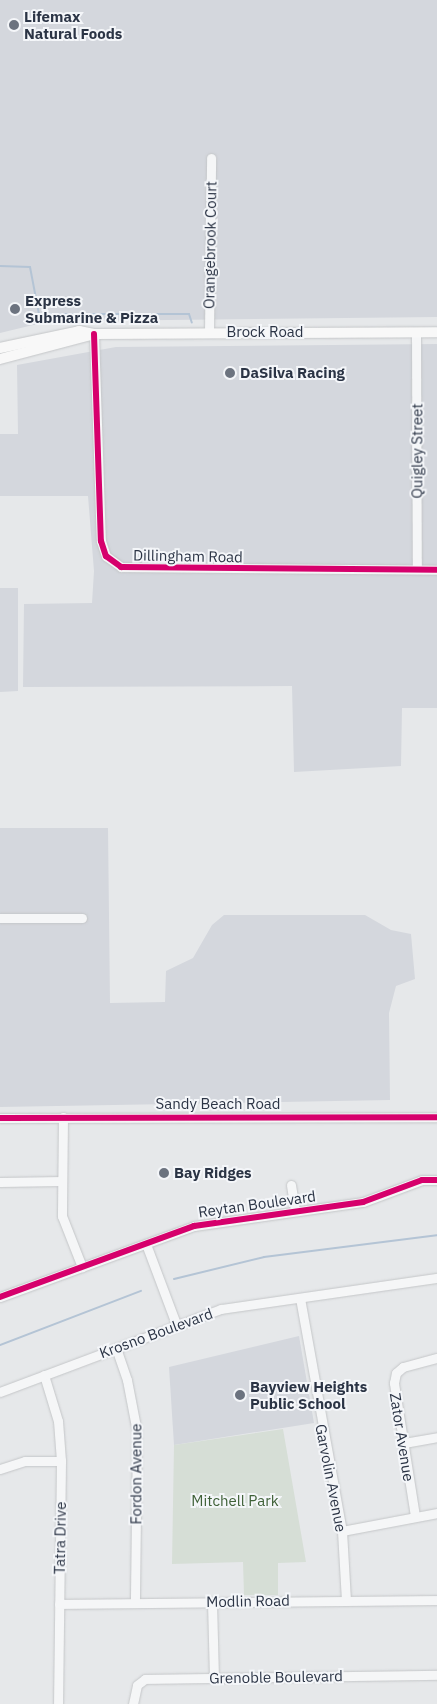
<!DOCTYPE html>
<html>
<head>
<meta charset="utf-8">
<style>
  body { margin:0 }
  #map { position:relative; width:437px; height:1704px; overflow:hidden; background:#e6e8ea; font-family:"IBM Plex Sans",sans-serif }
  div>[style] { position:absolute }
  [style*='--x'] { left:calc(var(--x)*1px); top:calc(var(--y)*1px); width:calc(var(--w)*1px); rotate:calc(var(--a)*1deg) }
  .built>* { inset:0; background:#d4d7dd }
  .green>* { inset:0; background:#d6ded6 }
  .stream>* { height:2px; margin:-1px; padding:0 1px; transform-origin:1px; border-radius:1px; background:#b4c4d5 }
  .roads { filter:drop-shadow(0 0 1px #c4c6c8) drop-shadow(0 0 1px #c4c6c8) }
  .minor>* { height:9px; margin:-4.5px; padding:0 4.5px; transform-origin:4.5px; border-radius:4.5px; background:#f5f6f7 }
  .major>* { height:10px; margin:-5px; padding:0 5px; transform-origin:5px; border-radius:5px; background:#f8f8f8 }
  .cycleway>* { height:6px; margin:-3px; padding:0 3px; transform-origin:3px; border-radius:3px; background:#d6006c }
  .dots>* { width:14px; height:14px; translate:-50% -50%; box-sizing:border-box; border:2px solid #f4f6f9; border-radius:50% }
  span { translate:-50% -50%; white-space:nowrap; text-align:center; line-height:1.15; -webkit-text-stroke:4px #f4f6f9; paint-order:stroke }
  .poi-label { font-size:15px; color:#2b3445; font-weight:700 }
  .left { translate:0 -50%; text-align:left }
  .street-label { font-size:15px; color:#2b3445 }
  .park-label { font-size:15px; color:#3f6138 }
</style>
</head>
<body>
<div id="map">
  <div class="built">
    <div style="clip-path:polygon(0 0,437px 0,437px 317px,82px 321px,33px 325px,0 333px)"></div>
    <div style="clip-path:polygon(437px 344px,437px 708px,402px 708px,401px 766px,294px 772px,292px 686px,23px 687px,24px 604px,92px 603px,94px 571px,88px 496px,0 496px,0 434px,18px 434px,17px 365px,116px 347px)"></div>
    <div style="clip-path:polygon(0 588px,18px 588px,18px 691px,0 692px)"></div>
    <div style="clip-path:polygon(0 828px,108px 828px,110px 1003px,165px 1002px,166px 971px,193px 958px,212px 925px,224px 915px,365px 915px,391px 930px,411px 934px,415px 979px,396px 986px,389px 1013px,390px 1100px,0 1107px)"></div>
    <div style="clip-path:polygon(299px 1336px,314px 1423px,174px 1445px,169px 1367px)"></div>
  </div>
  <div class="green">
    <div style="clip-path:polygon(283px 1429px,306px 1562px,278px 1563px,278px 1595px,244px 1595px,243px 1562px,172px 1564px,174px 1445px)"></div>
  </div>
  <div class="stream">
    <div style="--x:0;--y:266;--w:30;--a:2"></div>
    <div style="--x:30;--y:267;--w:48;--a:79.2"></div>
    <div style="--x:39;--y:314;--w:150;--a:0"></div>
    <div style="--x:189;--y:314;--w:9;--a:72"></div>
    <div style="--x:174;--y:1279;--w:93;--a:-13.7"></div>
    <div style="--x:264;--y:1257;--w:174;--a:-7.2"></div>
    <div style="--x:0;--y:1345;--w:151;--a:-21"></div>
  </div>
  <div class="roads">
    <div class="minor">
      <div style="--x:209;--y:332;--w:174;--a:-89.3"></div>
      <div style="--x:416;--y:332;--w:237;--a:89.8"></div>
      <div style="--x:94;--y:334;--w:207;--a:88.1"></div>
      <div style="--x:101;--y:541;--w:16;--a:72"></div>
      <div style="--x:106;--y:556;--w:19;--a:36"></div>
      <div style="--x:121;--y:567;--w:316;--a:0.5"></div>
      <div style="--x:0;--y:918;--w:82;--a:0"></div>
      <div style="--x:63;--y:1117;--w:99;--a:90.6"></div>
      <div style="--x:62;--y:1216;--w:55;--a:68.6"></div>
      <div style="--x:0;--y:1118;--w:437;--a:-0.1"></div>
      <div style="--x:0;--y:1182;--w:62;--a:-0.9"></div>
      <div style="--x:291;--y:1185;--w:26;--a:81"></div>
      <div style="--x:146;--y:1244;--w:85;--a:69.4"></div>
      <div style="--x:0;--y:1297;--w:207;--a:-20.1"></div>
      <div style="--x:194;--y:1226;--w:171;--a:-8.1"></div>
      <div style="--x:363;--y:1202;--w:63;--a:-20.4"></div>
      <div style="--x:422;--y:1180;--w:15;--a:0"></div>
      <div style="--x:300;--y:1298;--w:237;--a:79.8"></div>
      <div style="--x:342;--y:1531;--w:69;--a:86.7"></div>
      <div style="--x:116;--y:1348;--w:34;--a:71"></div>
      <div style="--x:127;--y:1380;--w:53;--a:79.1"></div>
      <div style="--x:137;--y:1432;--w:171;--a:90.7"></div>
      <div style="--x:44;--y:1375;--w:48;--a:73.1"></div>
      <div style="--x:58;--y:1421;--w:40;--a:85.7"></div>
      <div style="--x:61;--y:1461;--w:243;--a:90.7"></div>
      <div style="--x:0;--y:1392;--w:236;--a:-20.6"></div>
      <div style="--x:221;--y:1309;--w:218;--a:-8.2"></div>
      <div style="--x:404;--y:1443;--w:34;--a:-10"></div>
      <div style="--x:0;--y:1469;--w:26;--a:-18"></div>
      <div style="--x:25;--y:1461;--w:36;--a:0"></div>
      <div style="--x:415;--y:1516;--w:135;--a:-99"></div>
      <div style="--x:394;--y:1383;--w:10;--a:-79"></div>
      <div style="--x:396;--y:1373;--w:9;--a:-41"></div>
      <div style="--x:403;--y:1367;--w:35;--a:-15"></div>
      <div style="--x:342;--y:1531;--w:97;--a:-10.7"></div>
      <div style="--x:212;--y:1602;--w:76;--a:88.5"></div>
      <div style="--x:59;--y:1604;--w:378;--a:-0.6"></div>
      <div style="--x:133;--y:1704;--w:19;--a:-78"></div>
      <div style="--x:137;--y:1685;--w:10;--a:-37"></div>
      <div style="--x:145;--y:1679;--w:292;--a:-0.8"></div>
    </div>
    <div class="major">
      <div style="--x:0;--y:348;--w:81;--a:-12.1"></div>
      <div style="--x:79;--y:331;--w:15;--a:11"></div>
      <div style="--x:94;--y:334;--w:343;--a:-0.3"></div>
      <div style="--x:0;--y:359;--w:97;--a:-14.9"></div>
    </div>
  </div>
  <div class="cycleway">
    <div style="--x:94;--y:334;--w:207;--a:88.1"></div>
    <div style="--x:101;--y:541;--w:16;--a:72"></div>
    <div style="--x:106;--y:556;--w:19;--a:36"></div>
    <div style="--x:121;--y:567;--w:316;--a:0.5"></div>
    <div style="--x:0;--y:1118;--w:437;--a:-0.1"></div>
    <div style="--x:0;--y:1297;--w:207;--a:-20.1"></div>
    <div style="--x:194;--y:1226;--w:171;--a:-8.1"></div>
    <div style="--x:363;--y:1202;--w:63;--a:-20.4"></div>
    <div style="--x:422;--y:1180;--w:15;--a:0"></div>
  </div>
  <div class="dots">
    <div style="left:14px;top:25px;background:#6c737f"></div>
    <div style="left:15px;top:309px;background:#6c737f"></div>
    <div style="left:230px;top:373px;background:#6c737f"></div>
    <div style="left:164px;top:1173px;background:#6c737f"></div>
    <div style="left:240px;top:1395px;background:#6c737f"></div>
  </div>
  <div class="poi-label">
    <span class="left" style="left:24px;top:25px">Lifemax<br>Natural Foods</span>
    <span class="left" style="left:25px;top:309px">Express<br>Submarine &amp; Pizza</span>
    <span class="left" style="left:240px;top:373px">DaSilva Racing</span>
    <span class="left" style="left:174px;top:1173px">Bay Ridges</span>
    <span class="left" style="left:250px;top:1395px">Bayview Heights<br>Public School</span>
  </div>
  <div class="street-label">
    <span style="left:210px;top:245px;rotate:-89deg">Orangebrook Court</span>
    <span style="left:265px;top:332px">Brock Road</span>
    <span style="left:417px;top:451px;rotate:-90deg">Quigley Street</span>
    <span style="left:188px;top:556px;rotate:1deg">Dillingham Road</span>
    <span style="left:218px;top:1104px">Sandy Beach Road</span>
    <span style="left:257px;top:1204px;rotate:-8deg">Reytan Boulevard</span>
    <span style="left:156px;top:1333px;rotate:-20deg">Krosno Boulevard</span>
    <span style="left:402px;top:1437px;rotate:81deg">Zator Avenue</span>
    <span style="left:136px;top:1474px;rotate:-90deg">Fordon Avenue</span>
    <span style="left:331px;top:1478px;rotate:79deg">Garvolin Avenue</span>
    <span style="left:60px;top:1538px;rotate:-89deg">Tatra Drive</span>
    <span style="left:248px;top:1601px;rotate:-1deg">Modlin Road</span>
    <span style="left:276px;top:1677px;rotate:-1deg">Grenoble Boulevard</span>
  </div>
  <div class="park-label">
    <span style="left:235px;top:1501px">Mitchell Park</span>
  </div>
</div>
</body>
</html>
